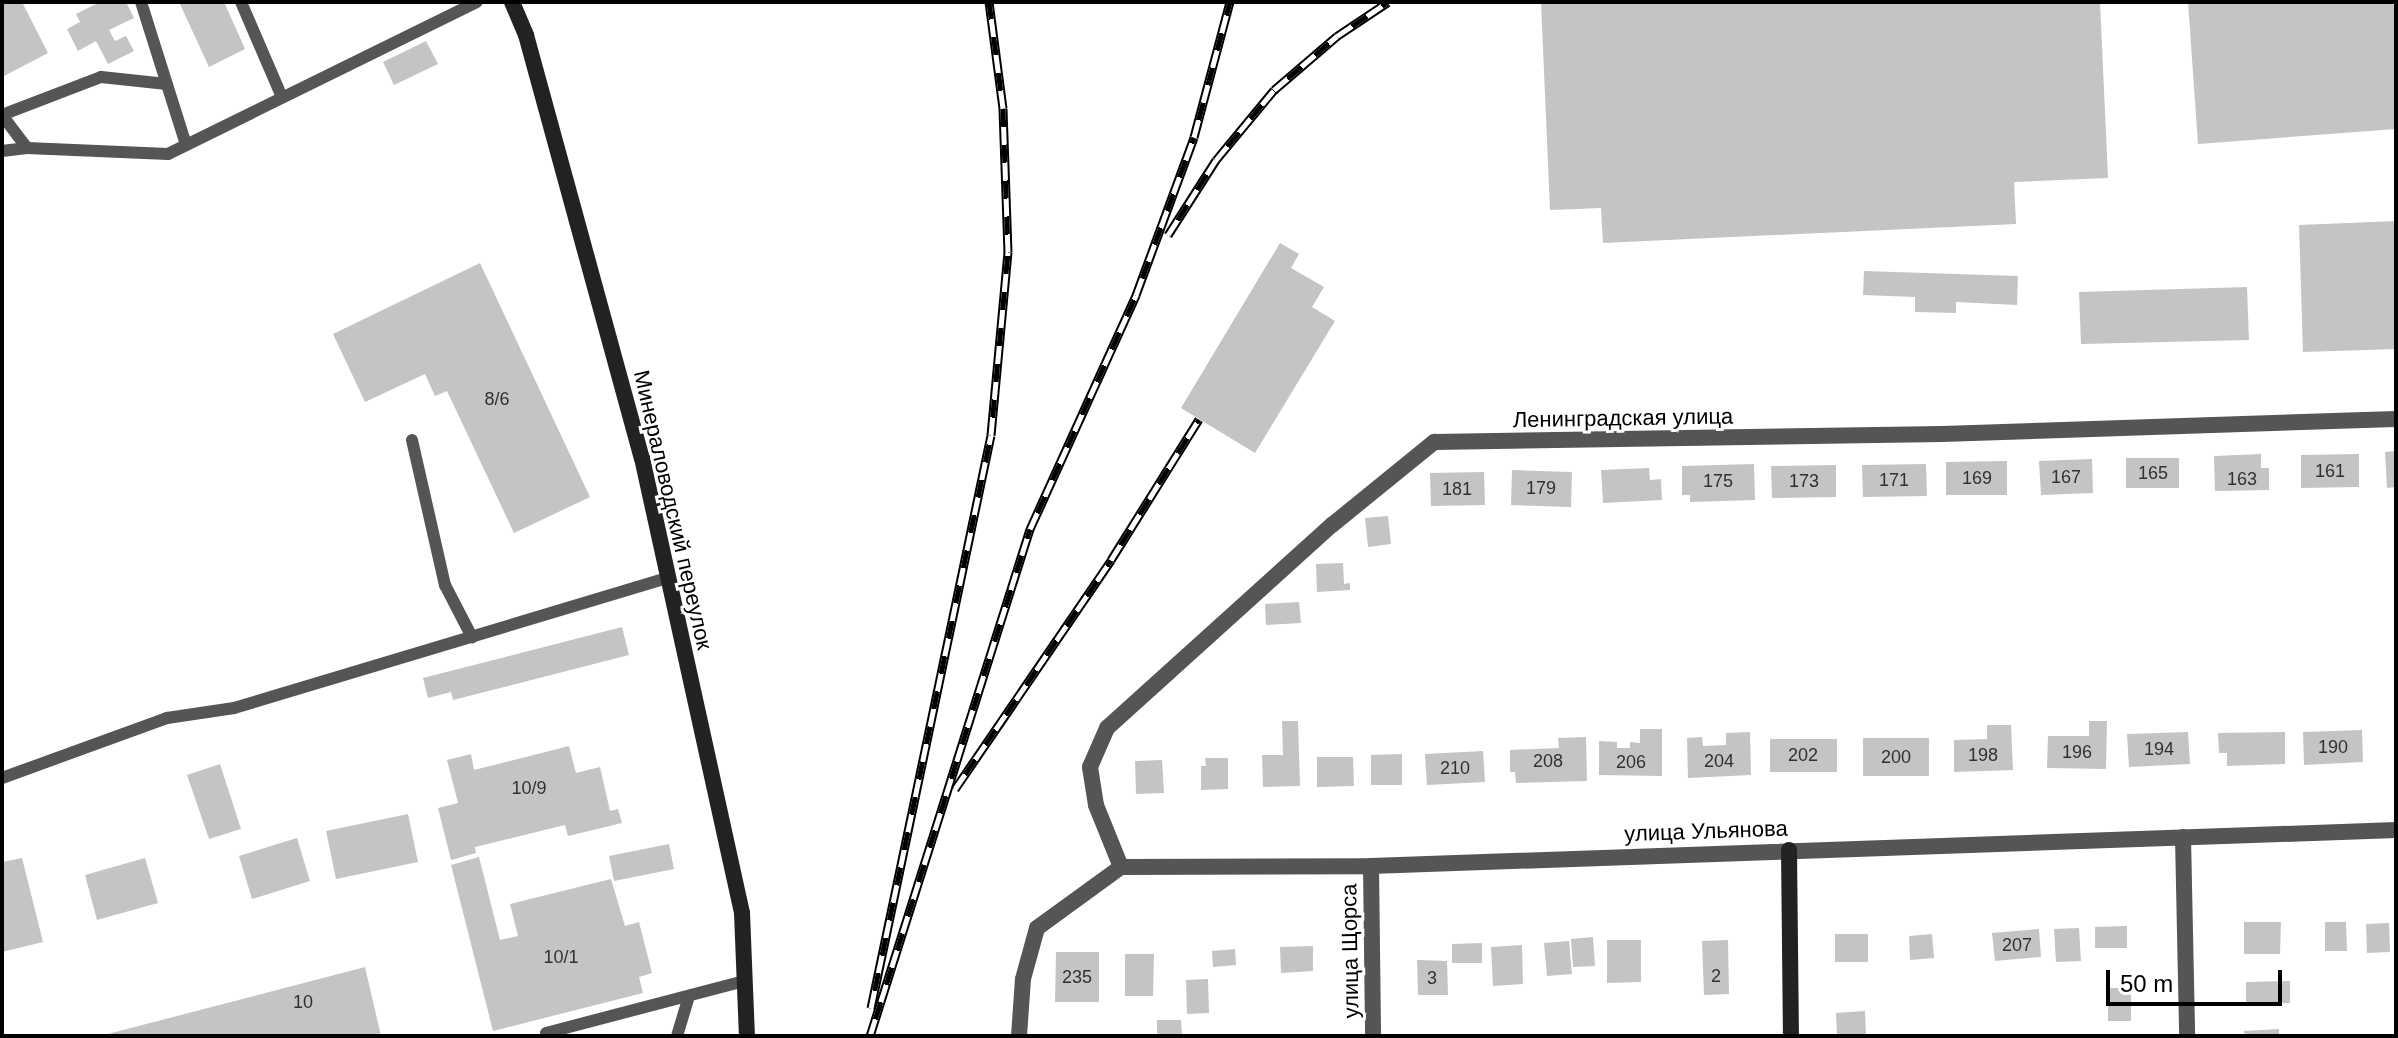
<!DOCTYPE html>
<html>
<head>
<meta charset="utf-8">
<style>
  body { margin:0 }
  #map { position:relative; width:2398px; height:1038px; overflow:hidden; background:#fff; font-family:Helvetica,sans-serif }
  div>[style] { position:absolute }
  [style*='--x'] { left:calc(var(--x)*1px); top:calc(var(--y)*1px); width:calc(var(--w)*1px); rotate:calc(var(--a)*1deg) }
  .building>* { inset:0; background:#c4c4c4 }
  .lane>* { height:12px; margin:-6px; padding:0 6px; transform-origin:6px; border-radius:6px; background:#555 }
  .street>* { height:16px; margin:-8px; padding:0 8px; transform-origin:8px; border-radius:8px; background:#555 }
  .secondary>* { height:16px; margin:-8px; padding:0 8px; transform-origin:8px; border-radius:8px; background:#222 }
  .rail>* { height:9px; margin-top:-4.5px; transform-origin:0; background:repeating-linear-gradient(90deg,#fff 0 18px,#000 0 36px); box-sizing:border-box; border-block:2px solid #000 }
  span { translate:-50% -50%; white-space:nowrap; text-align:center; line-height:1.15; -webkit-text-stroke:6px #fff; paint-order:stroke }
  .number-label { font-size:18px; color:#313131 }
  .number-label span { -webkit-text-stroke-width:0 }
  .street-label { font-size:22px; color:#000 }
  .frame { position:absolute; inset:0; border:4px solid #000; pointer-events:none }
  .scale { position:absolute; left:2106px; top:970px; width:176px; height:36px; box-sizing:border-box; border:4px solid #000; border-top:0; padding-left:10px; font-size:24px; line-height:28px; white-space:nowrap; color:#000; -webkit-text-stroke:6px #fff; paint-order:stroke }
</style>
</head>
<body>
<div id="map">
  <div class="building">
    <div style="clip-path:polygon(2px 2px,22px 2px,48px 53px,2px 77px)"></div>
    <div style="clip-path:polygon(100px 2px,126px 2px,134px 18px,109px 30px,115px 41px,126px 36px,134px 51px,108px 64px,96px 41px,78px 51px,67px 29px,80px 22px,76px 14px)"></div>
    <div style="clip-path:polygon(179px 2px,224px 2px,245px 49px,209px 67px)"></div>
    <div style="clip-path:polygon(1541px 2px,2100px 2px,2108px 178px,2014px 182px,2016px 224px,1603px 243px,1601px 208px,1550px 210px)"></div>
    <div style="clip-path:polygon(2188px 2px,2396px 2px,2396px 129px,2198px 144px)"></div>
    <div style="clip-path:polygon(426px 41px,438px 64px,394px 85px,383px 62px)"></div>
    <div style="clip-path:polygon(2396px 221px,2396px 349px,2303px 352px,2299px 225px)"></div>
    <div style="clip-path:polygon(1280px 243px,1299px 254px,1291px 268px,1324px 287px,1312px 307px,1335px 321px,1255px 453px,1181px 408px)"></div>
    <div style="clip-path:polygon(480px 263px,590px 497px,514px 533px,447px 391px,435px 396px,425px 374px,365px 402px,333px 334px)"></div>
    <div style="clip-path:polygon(1864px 271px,2018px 276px,2017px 305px,1956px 302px,1956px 313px,1915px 312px,1915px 297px,1863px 295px)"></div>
    <div style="clip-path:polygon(2247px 287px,2249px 340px,2081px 344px,2079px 292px)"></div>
    <div style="clip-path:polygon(2396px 451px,2396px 487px,2387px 488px,2385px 452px)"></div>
    <div style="clip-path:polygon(2261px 454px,2261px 468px,2269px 468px,2269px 490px,2215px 491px,2214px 456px)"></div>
    <div style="clip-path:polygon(2359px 454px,2359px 487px,2301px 488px,2301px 455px)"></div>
    <div style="clip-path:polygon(2126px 458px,2179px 458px,2179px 488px,2126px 488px)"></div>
    <div style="clip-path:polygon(2092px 459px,2093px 493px,2041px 495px,2039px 461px)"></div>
    <div style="clip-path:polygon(2007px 461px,2007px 495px,1946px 495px,1946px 462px)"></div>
    <div style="clip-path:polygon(1754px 464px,1755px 500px,1690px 502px,1690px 495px,1682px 495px,1682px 466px)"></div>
    <div style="clip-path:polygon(1926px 464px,1927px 496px,1863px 497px,1862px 465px)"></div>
    <div style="clip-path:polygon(1836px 465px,1836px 497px,1772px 498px,1771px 466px)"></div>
    <div style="clip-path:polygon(1649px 468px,1650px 480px,1661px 479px,1662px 500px,1603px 503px,1601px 470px)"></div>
    <div style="clip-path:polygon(1512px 470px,1572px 472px,1571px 507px,1511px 505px)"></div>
    <div style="clip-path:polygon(1484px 472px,1485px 505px,1431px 506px,1430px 473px)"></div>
    <div style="clip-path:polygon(1388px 516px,1391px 544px,1368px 547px,1365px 518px)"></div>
    <div style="clip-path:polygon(1343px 563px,1344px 584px,1350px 583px,1350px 590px,1317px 592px,1316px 564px)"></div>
    <div style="clip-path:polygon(1299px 602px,1301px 623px,1266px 625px,1265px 604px)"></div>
    <div style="clip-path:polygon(622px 627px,629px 655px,453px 700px,451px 692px,428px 698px,423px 678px)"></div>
    <div style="clip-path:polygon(1282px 721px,1298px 721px,1300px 786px,1263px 787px,1262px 755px,1283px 755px)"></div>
    <div style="clip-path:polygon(2089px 721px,2107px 721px,2106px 769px,2047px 768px,2048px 736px,2089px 736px)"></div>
    <div style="clip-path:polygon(1987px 725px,2011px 725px,2013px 770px,1954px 772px,1954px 740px,1987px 739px)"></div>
    <div style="clip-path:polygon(1640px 729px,1662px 729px,1662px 776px,1599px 775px,1599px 741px,1617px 742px,1617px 748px,1630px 748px,1630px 742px,1640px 743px)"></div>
    <div style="clip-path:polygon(2362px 730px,2363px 762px,2304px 765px,2303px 732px)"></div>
    <div style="clip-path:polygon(1750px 732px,1751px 775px,1688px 778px,1687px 738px,1702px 737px,1703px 746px,1726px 745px,1726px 733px)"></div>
    <div style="clip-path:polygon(2188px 732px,2190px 764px,2129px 767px,2127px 734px)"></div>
    <div style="clip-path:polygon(2285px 732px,2285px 764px,2227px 766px,2227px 753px,2219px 753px,2218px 733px)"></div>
    <div style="clip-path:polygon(1586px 737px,1587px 781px,1516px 783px,1515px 772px,1510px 772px,1510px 750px,1559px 748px,1558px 738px)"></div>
    <div style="clip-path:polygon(1863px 738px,1929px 738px,1929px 776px,1863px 776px)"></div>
    <div style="clip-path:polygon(1770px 739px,1837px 739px,1837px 772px,1770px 772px)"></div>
    <div style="clip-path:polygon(569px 746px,576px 773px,600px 767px,610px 811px,618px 809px,622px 823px,568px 836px,565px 825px,475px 847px,476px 853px,451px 860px,438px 808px,458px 803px,447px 760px,471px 754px,474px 770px)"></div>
    <div style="clip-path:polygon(1483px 751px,1485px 782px,1427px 785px,1425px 754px)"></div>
    <div style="clip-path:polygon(1402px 754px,1402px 785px,1371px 785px,1371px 755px)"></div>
    <div style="clip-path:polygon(1317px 757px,1353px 757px,1354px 786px,1317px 787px)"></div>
    <div style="clip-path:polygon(1205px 758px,1228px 758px,1228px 789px,1201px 790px,1201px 766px,1206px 766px)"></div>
    <div style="clip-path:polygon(1162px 760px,1164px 793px,1136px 794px,1135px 761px)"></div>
    <div style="clip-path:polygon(220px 764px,241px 829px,209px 839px,187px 775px)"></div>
    <div style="clip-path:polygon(408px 814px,418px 862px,336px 879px,326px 831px)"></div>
    <div style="clip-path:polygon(297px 838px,310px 881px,252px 899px,239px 856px)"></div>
    <div style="clip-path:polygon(669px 844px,674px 869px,614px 881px,609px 856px)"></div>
    <div style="clip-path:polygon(479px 857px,500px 940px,518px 936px,510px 904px,611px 879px,625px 926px,639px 922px,652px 973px,639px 977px,643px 993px,493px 1031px,451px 865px)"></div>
    <div style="clip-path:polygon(22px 858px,43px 942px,2px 952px,2px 862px)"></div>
    <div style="clip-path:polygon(145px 858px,158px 903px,97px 920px,85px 875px)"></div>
    <div style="clip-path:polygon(2244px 922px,2281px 922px,2280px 954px,2244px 954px)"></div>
    <div style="clip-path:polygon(2325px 922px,2346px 922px,2347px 951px,2325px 951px)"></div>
    <div style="clip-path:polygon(2389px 923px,2390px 952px,2367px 953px,2366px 924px)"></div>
    <div style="clip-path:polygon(2127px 926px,2127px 948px,2095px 948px,2095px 927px)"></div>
    <div style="clip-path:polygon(2079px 928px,2081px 961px,2056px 962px,2054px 929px)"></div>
    <div style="clip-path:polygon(2039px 929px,2041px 957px,1995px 961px,1992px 933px)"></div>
    <div style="clip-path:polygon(1835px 934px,1868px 934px,1868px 962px,1835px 962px)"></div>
    <div style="clip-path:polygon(1932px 934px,1934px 958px,1910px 960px,1909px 936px)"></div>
    <div style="clip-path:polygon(1593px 937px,1595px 966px,1573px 967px,1571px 939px)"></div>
    <div style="clip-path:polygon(1607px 940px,1641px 940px,1641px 982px,1607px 983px)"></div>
    <div style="clip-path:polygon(1728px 940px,1729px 994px,1704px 995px,1702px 941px)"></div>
    <div style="clip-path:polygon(1569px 941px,1572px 974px,1547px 976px,1544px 943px)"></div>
    <div style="clip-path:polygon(1482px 943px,1482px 963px,1452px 963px,1452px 944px)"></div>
    <div style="clip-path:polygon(1522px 945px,1523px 984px,1493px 986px,1491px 947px)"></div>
    <div style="clip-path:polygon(1313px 946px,1313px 971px,1281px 973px,1280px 947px)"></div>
    <div style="clip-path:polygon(1235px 949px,1236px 965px,1213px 967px,1212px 951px)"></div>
    <div style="clip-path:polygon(1056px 952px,1099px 952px,1099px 1002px,1055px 1002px)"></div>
    <div style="clip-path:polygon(1125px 954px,1154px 954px,1153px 996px,1125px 996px)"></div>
    <div style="clip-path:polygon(1417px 960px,1447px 961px,1448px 995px,1418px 995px)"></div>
    <div style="clip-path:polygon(365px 967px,381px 1036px,105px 1036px,104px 1035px)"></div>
    <div style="clip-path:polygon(1208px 979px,1209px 1013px,1187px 1014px,1186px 980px)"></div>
    <div style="clip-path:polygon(2290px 981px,2290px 1003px,2246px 1005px,2246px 982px)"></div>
    <div style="clip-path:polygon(2108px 988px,2131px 988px,2131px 1021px,2108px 1021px)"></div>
    <div style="clip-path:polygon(1865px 1011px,1866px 1036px,1837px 1036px,1836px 1013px)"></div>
    <div style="clip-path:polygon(1157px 1020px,1181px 1020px,1182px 1036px,1157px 1036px)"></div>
    <div style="clip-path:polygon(2279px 1029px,2279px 1036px,2245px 1036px,2244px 1031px)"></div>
  </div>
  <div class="lane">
    <div style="--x:141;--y:2;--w:150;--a:72.5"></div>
    <div style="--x:241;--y:2;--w:103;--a:66.7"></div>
    <div style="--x:2;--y:115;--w:106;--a:-21"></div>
    <div style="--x:101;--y:77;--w:66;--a:6.1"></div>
    <div style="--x:2;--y:115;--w:41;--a:52.9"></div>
    <div style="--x:2;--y:151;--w:25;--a:-7"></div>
    <div style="--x:27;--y:148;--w:141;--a:2.4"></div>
    <div style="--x:168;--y:154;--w:344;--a:-26.2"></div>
    <div style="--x:412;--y:440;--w:149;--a:77.2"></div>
    <div style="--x:445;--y:585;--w:59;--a:62.6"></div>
    <div style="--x:2;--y:778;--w:176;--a:-20"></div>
    <div style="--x:167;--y:718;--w:68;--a:-8.5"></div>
    <div style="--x:234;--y:708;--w:453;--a:-16.7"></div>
    <div style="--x:546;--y:1033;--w:205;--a:-14.7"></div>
    <div style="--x:677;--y:1036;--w:42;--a:-73.3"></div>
  </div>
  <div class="street">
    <div style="--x:2183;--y:837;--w:199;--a:88.8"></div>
    <div style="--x:1371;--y:866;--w:170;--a:89.3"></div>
    <div style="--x:1121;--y:867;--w:67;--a:-112"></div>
    <div style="--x:1096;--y:805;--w:38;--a:-99"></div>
    <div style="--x:1090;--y:767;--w:43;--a:-66.4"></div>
    <div style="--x:1107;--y:728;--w:303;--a:-42.1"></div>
    <div style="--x:1332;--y:525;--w:132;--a:-39.1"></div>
    <div style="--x:1434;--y:442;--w:508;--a:-0.9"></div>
    <div style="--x:1942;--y:434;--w:454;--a:-1.9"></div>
    <div style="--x:1019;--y:1036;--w:57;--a:-86"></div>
    <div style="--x:1023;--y:979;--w:53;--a:-74.6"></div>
    <div style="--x:1037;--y:928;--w:104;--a:-36"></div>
    <div style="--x:1121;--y:867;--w:250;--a:-0.2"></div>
    <div style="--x:1371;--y:866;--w:1026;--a:-2.01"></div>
  </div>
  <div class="secondary">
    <div style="--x:512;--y:2;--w:36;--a:67"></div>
    <div style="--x:526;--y:35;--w:439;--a:74.7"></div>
    <div style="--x:642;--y:458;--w:466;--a:77.6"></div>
    <div style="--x:742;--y:913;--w:123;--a:87.7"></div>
    <div style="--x:1789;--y:850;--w:186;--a:89.4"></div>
  </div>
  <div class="rail">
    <div style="--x:1168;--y:235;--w:89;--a:-57.4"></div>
    <div style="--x:1216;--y:160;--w:91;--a:-50.4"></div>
    <div style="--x:1274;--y:90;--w:83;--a:-40.6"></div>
    <div style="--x:1337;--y:36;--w:61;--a:-33.7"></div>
    <div style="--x:955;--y:789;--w:277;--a:-55.7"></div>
    <div style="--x:1111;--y:560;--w:166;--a:-58"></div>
    <div style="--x:871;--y:1008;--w:585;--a:-78.17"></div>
    <div style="--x:991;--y:435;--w:184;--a:-84.7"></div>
    <div style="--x:1008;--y:252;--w:144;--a:-92"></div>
    <div style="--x:1003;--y:108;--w:107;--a:-97.5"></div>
    <div style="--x:870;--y:1036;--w:532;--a:-72.49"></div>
    <div style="--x:1030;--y:529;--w:257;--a:-65.6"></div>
    <div style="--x:1136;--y:295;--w:168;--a:-69.8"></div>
    <div style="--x:1194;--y:137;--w:140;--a:-75.1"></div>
  </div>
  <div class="number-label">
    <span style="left:497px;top:399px">8/6</span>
    <span style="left:2330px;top:471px">161</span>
    <span style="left:2153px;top:473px">165</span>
    <span style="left:2066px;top:477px">167</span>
    <span style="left:1977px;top:478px">169</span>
    <span style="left:2242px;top:479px">163</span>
    <span style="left:1894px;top:480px">171</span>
    <span style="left:1718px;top:481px">175</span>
    <span style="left:1804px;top:481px">173</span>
    <span style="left:1541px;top:488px">179</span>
    <span style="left:1457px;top:489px">181</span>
    <span style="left:2333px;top:747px">190</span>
    <span style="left:2159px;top:749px">194</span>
    <span style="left:2077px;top:752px">196</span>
    <span style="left:1803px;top:755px">202</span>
    <span style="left:1983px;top:755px">198</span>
    <span style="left:1896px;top:757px">200</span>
    <span style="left:1548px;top:761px">208</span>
    <span style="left:1719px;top:761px">204</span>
    <span style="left:1631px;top:762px">206</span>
    <span style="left:1455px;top:768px">210</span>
    <span style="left:529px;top:788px">10/9</span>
    <span style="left:2017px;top:945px">207</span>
    <span style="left:561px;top:957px">10/1</span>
    <span style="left:1716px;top:976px">2</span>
    <span style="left:1077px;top:977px">235</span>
    <span style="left:1432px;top:978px">3</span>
    <span style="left:303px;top:1002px">10</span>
  </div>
  <div class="street-label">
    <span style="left:1623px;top:418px;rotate:-1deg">Ленинградская улица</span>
    <span style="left:673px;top:510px;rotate:77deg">Минераловодский переулок</span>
    <span style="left:1706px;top:831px;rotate:-2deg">улица Ульянова</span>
    <span style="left:1350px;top:951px;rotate:-91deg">улица Щорса</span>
  </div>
  <div class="frame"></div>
  <div class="scale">50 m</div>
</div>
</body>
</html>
